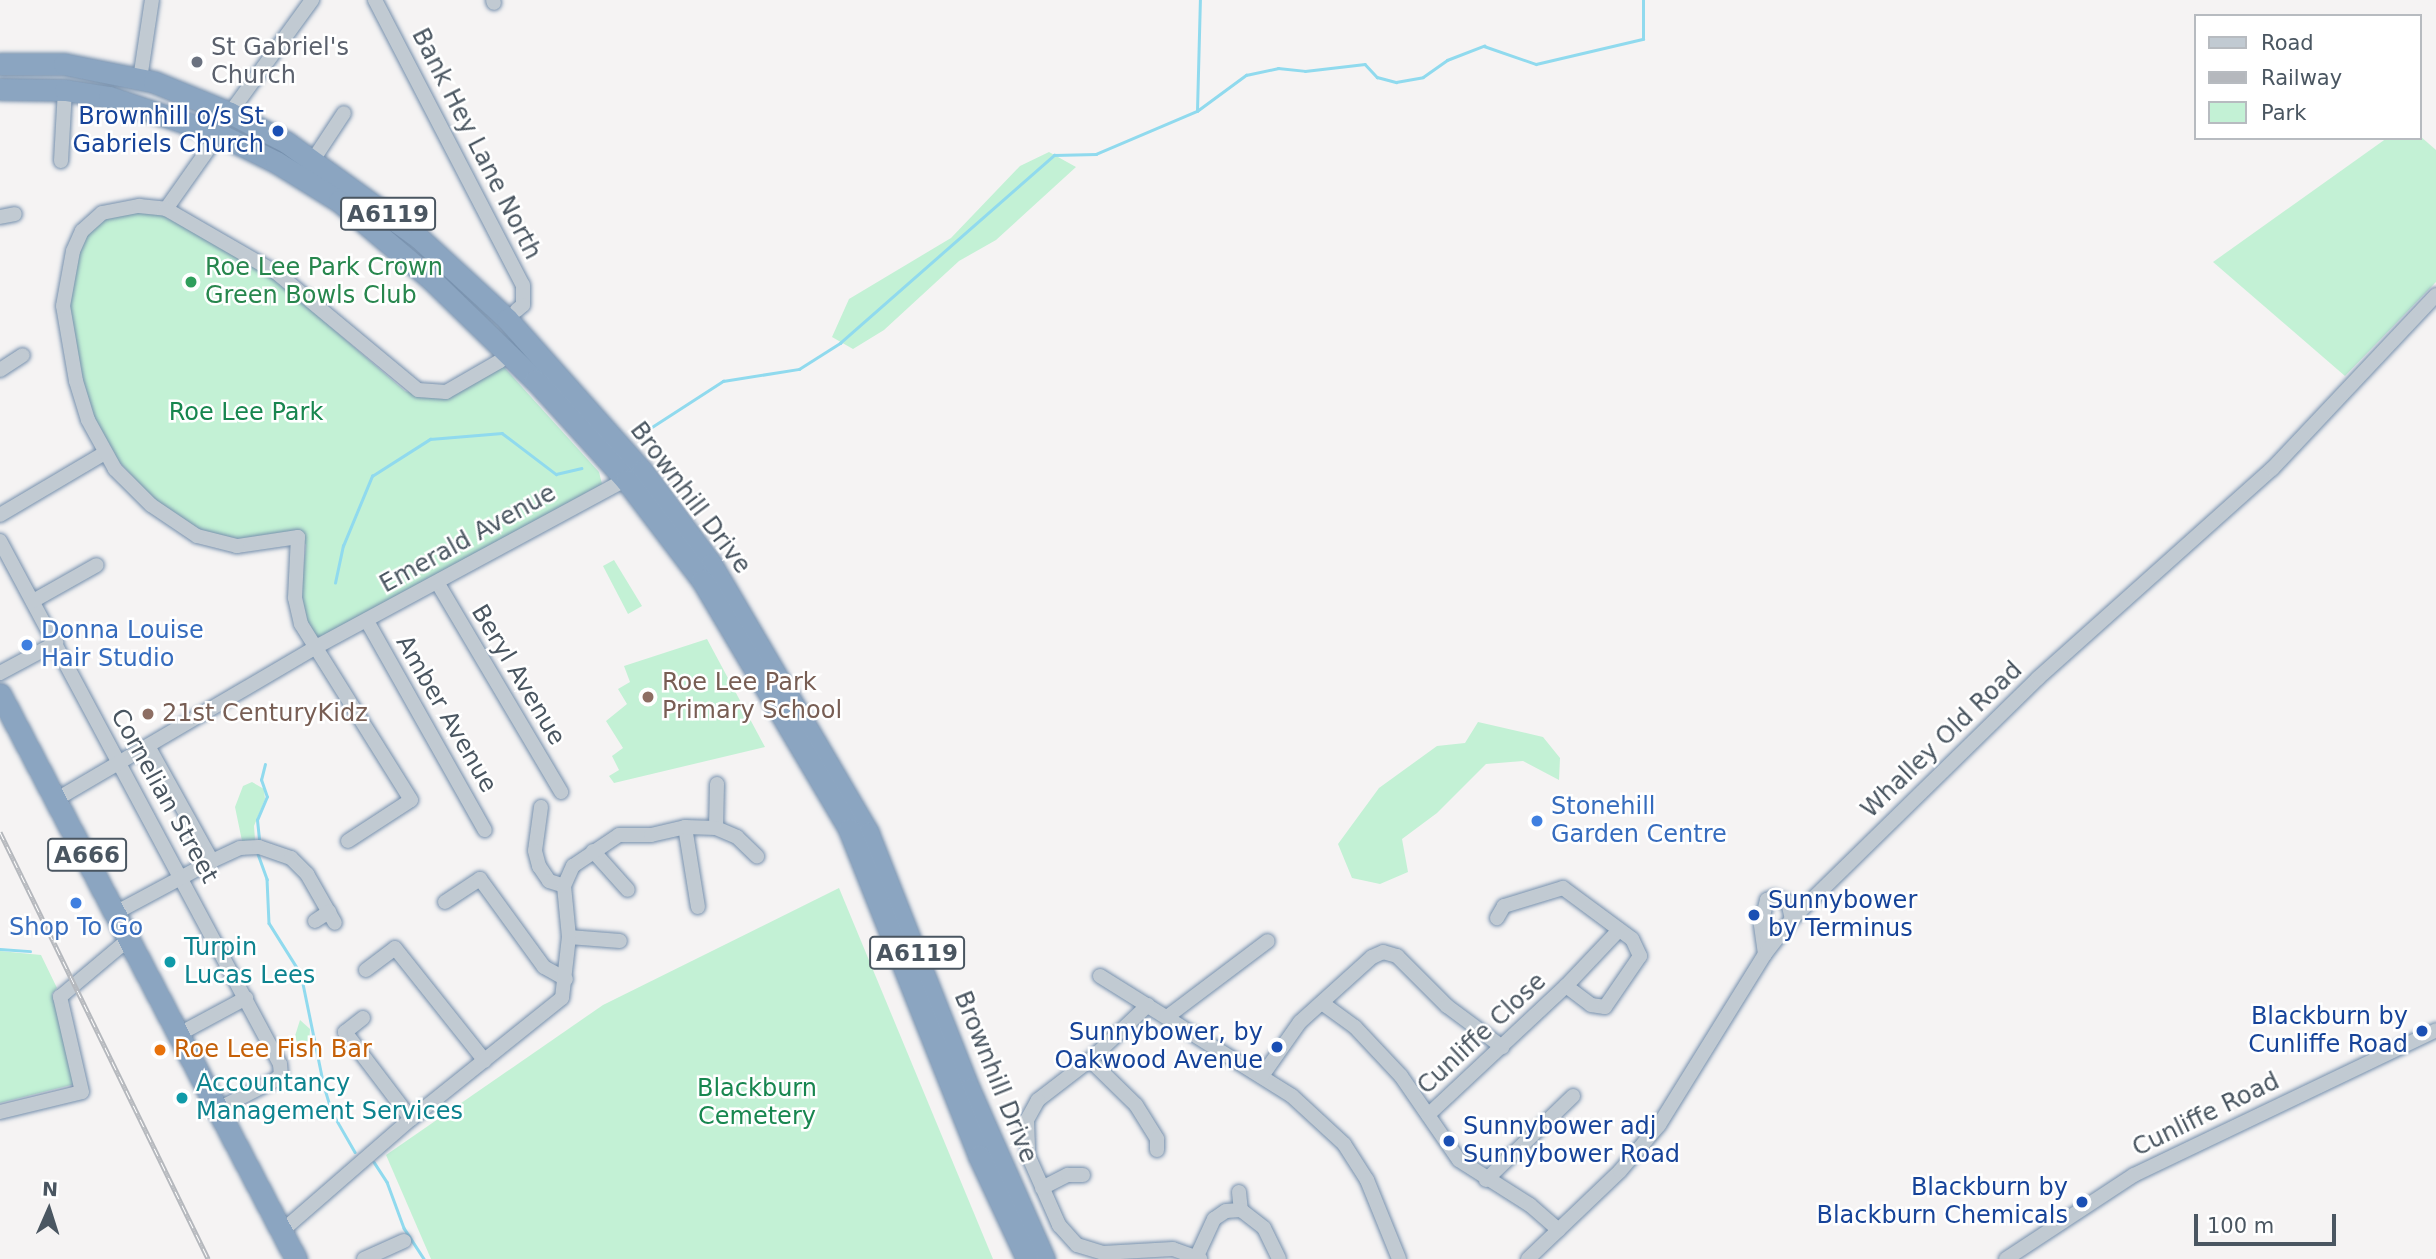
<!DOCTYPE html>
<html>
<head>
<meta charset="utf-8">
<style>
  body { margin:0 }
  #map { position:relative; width:2436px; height:1259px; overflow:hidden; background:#f5f3f3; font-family:"DejaVu Sans",sans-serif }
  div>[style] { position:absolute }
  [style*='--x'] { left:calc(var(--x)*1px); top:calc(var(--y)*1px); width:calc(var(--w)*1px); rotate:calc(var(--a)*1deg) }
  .green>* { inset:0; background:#c3f1d5 }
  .stream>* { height:2.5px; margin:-1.25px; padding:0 1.25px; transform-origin:1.25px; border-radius:1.25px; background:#90daee }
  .roads { filter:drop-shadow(0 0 2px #7690ad) drop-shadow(0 0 2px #7690ad) }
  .minor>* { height:14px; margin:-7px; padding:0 7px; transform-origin:7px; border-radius:7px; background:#c1cad2 }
  .highway>* { height:21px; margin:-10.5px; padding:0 10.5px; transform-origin:10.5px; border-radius:10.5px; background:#8ba5c1 }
  .rail>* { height:5px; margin-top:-2.5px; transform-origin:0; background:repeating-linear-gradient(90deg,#fff 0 8px,#b5b8bd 0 16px); box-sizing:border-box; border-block:2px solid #b5b8bd }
  .dots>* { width:19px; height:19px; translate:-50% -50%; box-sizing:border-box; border:4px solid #fff; border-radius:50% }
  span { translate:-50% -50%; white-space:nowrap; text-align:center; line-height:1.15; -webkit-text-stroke:5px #fff; paint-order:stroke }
  .shield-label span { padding:2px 5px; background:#fff; border:2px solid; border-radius:5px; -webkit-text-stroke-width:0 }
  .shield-label { font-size:23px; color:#4a5661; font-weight:700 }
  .worship-label { font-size:24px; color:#5b616d }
  .left { translate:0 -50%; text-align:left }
  .transit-label { font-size:24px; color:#164399 }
  .right { translate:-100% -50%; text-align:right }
  .street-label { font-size:24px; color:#4a5661 }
  .leisure-label { font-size:24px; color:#27864d }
  .park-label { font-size:24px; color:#17864f }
  .shop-label { font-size:24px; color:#366cbe }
  .education-label { font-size:24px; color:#785e54 }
  .culture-label { font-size:24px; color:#0d838f }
  .food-label { font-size:24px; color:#c56008 }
  .legend { position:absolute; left:2194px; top:14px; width:228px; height:126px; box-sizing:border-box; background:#fff; border:2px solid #b7bbc0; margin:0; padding:9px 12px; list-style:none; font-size:21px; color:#4a5661 }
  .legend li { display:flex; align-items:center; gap:14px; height:35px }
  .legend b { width:35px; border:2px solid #b7bbc0 }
  .north { position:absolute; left:14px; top:1175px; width:70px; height:70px; -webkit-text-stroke:5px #fff; paint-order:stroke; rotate:3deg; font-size:19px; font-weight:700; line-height:28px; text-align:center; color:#4a5661 }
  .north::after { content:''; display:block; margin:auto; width:24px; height:32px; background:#4a5661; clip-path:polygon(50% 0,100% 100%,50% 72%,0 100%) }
  .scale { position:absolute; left:2194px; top:1214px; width:142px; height:32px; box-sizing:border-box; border:4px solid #4a5661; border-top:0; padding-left:9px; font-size:21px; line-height:24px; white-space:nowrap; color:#4a5661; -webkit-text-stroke:5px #fff; paint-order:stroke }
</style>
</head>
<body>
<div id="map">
  <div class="green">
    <div style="clip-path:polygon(2420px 136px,2436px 150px,2436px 282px,2345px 376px,2213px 262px,2387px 138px)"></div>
    <div style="clip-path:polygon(1049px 152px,1076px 167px,996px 240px,959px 261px,884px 330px,853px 349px,832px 337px,849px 299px,951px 238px,1020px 166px)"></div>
    <div style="clip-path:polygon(147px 211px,170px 216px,260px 266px,405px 391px,423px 396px,502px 365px,599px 472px,602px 484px,316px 641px,307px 624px,301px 590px,306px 545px,295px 530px,289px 536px,248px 543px,202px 533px,167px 513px,106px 448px,78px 380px,65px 306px,75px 251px,102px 215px)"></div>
    <div style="clip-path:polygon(614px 560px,642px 606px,628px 614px,603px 566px)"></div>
    <div style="clip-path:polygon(707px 639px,765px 747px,614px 783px,609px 776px,619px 770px,612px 756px,623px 748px,606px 721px,627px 704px,618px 689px,630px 682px,624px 666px)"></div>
    <div style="clip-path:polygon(1478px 722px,1543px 737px,1560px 758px,1559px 780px,1523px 761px,1486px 764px,1437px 813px,1402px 839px,1408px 872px,1380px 884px,1352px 878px,1338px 844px,1379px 788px,1437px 746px,1465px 743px)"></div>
    <div style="clip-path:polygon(252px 782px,264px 789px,265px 799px,254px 826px,255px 840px,242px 841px,235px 807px,243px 786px)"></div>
    <div style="clip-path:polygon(839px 888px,993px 1259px,431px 1259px,386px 1155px,603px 1005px)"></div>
    <div style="clip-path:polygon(0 951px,41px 955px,57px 988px,52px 994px,75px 1084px,0 1103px)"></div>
    <div style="clip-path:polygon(300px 1020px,310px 1029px,309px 1046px,298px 1045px,295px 1036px)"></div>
  </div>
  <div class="stream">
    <div style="--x:1197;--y:111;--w:111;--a:-88.5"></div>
    <div style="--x:641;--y:434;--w:98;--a:-32.9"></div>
    <div style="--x:723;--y:381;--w:77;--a:-9"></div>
    <div style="--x:799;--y:369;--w:49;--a:-32.4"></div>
    <div style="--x:840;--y:343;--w:285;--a:-41.3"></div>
    <div style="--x:1054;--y:155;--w:42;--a:-1.4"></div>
    <div style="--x:1096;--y:154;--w:110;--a:-23.1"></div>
    <div style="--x:1197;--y:111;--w:61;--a:-36.3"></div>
    <div style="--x:1246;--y:75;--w:33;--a:-12"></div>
    <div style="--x:1278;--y:68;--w:27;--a:6"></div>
    <div style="--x:1305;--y:71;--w:60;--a:-6.7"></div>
    <div style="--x:1365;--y:64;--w:18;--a:47"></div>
    <div style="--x:1377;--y:77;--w:20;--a:15"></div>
    <div style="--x:1396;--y:82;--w:27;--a:-10"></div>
    <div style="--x:1423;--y:77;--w:29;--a:-35"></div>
    <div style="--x:1447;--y:60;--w:40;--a:-21"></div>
    <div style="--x:1484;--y:46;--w:55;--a:19.1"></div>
    <div style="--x:1536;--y:64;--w:110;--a:-13.2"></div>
    <div style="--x:1643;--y:39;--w:39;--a:-90"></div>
    <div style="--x:335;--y:583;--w:38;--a:-78"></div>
    <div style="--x:343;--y:546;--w:76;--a:-67.5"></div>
    <div style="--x:372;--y:476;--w:69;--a:-32.5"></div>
    <div style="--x:430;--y:439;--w:72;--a:-4.8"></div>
    <div style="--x:502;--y:433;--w:68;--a:37.2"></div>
    <div style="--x:556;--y:474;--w:26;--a:-13"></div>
    <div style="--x:259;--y:839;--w:19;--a:-96"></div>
    <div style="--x:257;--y:820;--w:25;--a:-67"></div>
    <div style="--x:267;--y:797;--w:18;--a:-109"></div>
    <div style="--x:261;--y:780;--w:16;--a:-76"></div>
    <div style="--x:258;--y:854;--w:27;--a:70"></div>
    <div style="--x:267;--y:879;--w:44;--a:87.4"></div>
    <div style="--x:269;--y:923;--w:60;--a:57.9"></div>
    <div style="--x:301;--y:974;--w:114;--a:78.4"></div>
    <div style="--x:324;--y:1086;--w:27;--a:73"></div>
    <div style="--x:332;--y:1112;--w:46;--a:60.1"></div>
    <div style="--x:0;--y:949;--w:30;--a:4"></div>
    <div style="--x:374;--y:1162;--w:24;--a:57"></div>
    <div style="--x:387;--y:1182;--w:49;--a:69.7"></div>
    <div style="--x:404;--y:1228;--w:37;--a:57"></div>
  </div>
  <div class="roads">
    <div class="minor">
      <div style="--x:375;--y:0;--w:321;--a:62.6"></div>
      <div style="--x:523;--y:285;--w:20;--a:90"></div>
      <div style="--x:523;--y:305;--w:8;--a:140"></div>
      <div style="--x:493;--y:0;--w:3;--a:72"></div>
      <div style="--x:140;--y:79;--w:80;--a:-81.4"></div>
      <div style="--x:230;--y:113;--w:140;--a:-54"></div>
      <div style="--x:313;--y:160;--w:56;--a:-56.6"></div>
      <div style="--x:61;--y:161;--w:71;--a:-86.8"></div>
      <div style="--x:166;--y:209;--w:92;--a:-54.8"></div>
      <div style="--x:0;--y:217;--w:15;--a:-11"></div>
      <div style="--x:0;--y:370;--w:27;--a:-33"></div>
      <div style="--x:0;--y:515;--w:122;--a:-30.6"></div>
      <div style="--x:0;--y:541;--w:593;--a:61.84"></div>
      <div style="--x:280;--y:1064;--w:11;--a:85"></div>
      <div style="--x:281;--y:1075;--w:10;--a:143"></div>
      <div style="--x:273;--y:1081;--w:59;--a:153"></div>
      <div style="--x:437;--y:582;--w:244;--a:59.4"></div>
      <div style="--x:33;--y:601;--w:73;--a:-29.4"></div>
      <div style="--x:367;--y:621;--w:240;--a:60.6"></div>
      <div style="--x:0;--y:673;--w:64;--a:-28.2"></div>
      <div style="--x:148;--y:746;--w:132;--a:60.9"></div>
      <div style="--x:57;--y:799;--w:300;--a:-30.4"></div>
      <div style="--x:316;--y:647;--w:359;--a:-28.4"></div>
      <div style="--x:541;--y:807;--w:44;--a:97.8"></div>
      <div style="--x:535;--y:851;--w:16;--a:75"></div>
      <div style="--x:539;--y:866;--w:18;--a:56"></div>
      <div style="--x:549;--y:881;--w:16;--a:18"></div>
      <div style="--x:685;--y:827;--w:81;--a:80.8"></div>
      <div style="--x:716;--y:828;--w:44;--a:-88.7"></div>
      <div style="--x:348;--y:841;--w:75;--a:-33.1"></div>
      <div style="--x:411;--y:800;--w:208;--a:-122"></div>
      <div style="--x:301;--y:624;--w:27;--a:-103"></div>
      <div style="--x:295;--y:598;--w:61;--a:-87.2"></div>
      <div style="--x:298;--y:537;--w:62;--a:171.6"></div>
      <div style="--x:237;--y:546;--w:41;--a:-166"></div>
      <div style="--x:197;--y:536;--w:55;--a:-146"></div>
      <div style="--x:151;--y:505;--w:51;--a:-135"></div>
      <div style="--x:115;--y:469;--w:56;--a:-118.9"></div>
      <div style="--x:88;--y:420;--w:41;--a:-107.1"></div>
      <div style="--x:76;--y:381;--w:76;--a:-99.8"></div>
      <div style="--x:63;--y:306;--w:56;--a:-79.7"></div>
      <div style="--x:73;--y:251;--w:22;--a:-66"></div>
      <div style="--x:82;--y:231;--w:27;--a:-42"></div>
      <div style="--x:102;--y:213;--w:38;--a:-11"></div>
      <div style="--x:139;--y:206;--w:27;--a:6"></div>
      <div style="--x:166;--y:209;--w:128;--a:30"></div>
      <div style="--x:277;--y:273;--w:183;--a:39.7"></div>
      <div style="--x:418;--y:390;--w:28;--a:4"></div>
      <div style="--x:446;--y:392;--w:62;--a:-29.9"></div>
      <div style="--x:500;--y:361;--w:11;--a:-52"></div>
      <div style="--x:593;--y:851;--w:52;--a:48.1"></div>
      <div style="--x:445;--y:902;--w:42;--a:-33.3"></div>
      <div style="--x:480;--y:879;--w:109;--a:54"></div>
      <div style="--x:544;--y:967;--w:25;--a:29"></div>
      <div style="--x:117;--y:912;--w:108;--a:-28.2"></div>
      <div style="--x:212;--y:861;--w:31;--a:-25"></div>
      <div style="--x:240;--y:848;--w:19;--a:-3"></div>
      <div style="--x:259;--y:847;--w:34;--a:19"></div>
      <div style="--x:291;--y:858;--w:23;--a:45"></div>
      <div style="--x:307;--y:874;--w:56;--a:60.3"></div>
      <div style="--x:315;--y:921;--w:17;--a:-33"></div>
      <div style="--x:569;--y:937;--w:51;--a:4.5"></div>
      <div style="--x:1765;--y:954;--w:30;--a:-98"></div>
      <div style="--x:1761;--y:924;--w:25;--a:-76"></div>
      <div style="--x:1767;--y:900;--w:8;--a:-23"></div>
      <div style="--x:1774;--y:897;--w:15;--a:20"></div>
      <div style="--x:1788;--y:902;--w:17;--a:77"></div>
      <div style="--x:366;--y:970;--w:36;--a:-37"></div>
      <div style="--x:395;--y:948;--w:144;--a:51.5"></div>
      <div style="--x:1100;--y:976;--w:226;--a:32"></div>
      <div style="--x:1292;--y:1096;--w:71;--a:42.7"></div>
      <div style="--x:1344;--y:1144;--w:43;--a:57.4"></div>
      <div style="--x:1367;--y:1180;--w:85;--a:67.9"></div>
      <div style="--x:1566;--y:986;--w:77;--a:-46.6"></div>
      <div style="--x:1322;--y:1003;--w:41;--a:36"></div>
      <div style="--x:1355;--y:1027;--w:67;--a:46.8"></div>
      <div style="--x:1401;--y:1076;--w:102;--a:55.4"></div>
      <div style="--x:1459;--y:1160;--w:84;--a:32.4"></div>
      <div style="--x:1530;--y:1205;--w:38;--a:41"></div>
      <div style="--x:1148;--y:1005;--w:80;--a:136.5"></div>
      <div style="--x:1090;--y:1060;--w:66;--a:142.4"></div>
      <div style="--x:1038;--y:1100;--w:23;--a:119"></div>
      <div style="--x:1027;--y:1120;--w:35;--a:88"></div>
      <div style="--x:1028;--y:1155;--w:77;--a:66.1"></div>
      <div style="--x:1059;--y:1225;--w:27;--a:48"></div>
      <div style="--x:1077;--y:1245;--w:27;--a:17"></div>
      <div style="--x:1103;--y:1253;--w:70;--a:-3.3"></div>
      <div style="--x:1173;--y:1249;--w:29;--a:20"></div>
      <div style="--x:1167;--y:1017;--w:126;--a:-37"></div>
      <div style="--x:363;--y:1018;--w:23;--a:142"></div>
      <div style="--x:345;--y:1032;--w:109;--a:52.8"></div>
      <div style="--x:181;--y:1033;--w:74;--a:-28.3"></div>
      <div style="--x:1090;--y:1060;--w:64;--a:44.4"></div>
      <div style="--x:1136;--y:1105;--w:40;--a:58"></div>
      <div style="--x:1157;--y:1139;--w:11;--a:90"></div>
      <div style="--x:1262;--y:1076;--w:66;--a:-54.9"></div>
      <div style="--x:1300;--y:1022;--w:97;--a:-42.1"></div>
      <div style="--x:1372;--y:957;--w:12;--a:-24"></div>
      <div style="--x:1383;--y:952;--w:15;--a:16"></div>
      <div style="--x:1397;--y:956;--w:71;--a:45"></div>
      <div style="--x:1447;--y:1006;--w:69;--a:36.7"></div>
      <div style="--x:0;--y:1112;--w:84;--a:-13.7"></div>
      <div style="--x:82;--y:1092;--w:98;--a:-103"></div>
      <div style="--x:60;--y:997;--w:92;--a:-40.1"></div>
      <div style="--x:1428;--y:1115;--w:189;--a:-43.1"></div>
      <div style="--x:1566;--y:986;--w:31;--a:37"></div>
      <div style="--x:1591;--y:1005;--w:14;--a:8"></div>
      <div style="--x:1605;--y:1007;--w:62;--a:-55.5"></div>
      <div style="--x:1640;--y:956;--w:19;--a:-115"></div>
      <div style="--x:1632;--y:939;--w:86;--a:-143.5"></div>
      <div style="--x:1563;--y:888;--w:62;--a:163"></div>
      <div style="--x:1504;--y:906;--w:14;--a:120"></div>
      <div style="--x:1486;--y:1180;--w:121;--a:-44"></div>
      <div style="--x:1042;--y:1188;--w:29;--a:-27"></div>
      <div style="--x:1068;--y:1175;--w:15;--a:0"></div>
      <div style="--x:1239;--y:1192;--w:18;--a:84"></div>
      <div style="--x:282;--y:1231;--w:171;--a:-41"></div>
      <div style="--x:411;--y:1119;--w:193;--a:-38.7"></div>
      <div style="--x:562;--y:998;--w:61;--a:-83.5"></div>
      <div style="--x:569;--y:937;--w:51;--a:-95.6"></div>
      <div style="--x:564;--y:886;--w:22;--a:-66"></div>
      <div style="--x:573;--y:866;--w:55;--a:-34"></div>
      <div style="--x:619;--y:835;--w:32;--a:0"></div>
      <div style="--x:651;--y:835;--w:35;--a:-13"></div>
      <div style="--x:685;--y:827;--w:31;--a:2"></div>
      <div style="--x:716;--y:828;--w:23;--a:23"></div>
      <div style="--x:737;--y:837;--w:28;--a:44"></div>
      <div style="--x:1197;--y:1256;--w:41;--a:-65.3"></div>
      <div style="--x:1214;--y:1219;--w:14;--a:-34"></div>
      <div style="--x:1226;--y:1211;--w:15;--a:-4"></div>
      <div style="--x:1241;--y:1210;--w:29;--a:38"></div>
      <div style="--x:1264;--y:1228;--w:34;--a:64"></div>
      <div style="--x:364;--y:1259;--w:44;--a:-24.2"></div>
      <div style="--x:1528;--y:1259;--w:127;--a:-43.7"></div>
      <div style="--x:1620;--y:1171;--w:60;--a:-49.7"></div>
      <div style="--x:1659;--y:1125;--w:201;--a:-58.2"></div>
      <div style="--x:1765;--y:954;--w:44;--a:-52.4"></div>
      <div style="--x:1792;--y:919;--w:344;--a:-44.4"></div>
      <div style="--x:2038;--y:678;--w:314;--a:-41.8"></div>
      <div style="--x:2272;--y:469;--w:239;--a:-46.7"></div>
      <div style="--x:2006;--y:1259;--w:153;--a:-33.3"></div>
      <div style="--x:2134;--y:1175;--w:335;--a:-25.6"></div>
    </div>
    <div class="highway">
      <div style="--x:0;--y:64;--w:64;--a:0"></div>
      <div style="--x:64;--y:64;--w:92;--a:11.3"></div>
      <div style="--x:154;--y:82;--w:82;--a:22.2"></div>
      <div style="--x:230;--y:113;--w:63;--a:27.4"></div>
      <div style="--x:286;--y:142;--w:164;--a:35.8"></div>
      <div style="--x:419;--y:238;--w:120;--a:42.6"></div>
      <div style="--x:507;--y:319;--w:203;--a:48.4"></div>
      <div style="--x:642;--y:471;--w:116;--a:53.4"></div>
      <div style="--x:711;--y:564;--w:311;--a:59.7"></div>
      <div style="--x:868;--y:833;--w:275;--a:68.5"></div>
      <div style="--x:969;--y:1089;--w:186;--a:66.2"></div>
      <div style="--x:0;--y:89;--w:65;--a:0.9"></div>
      <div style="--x:65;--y:90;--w:45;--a:9"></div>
      <div style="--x:109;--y:97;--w:116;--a:18.6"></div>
      <div style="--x:219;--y:134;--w:64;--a:26.2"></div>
      <div style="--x:276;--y:162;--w:74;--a:31.8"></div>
      <div style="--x:339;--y:201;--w:122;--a:40.3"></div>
      <div style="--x:432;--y:280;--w:144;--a:44.2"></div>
      <div style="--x:535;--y:380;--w:135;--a:47.7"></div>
      <div style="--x:626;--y:480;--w:126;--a:52.8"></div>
      <div style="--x:702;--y:580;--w:289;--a:59.4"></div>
      <div style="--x:849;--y:829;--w:352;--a:68.3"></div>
      <div style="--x:979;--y:1156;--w:114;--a:65"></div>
      <div style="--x:0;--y:694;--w:638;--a:62.35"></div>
    </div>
  </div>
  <div class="rail">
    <div style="--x:0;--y:832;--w:475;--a:64"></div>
  </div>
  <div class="dots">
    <div style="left:197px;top:62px;background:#6b7280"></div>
    <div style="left:278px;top:131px;background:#1a4fb4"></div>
    <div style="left:191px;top:282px;background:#2e9e5b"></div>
    <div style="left:27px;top:645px;background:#3f7fe0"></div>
    <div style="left:648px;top:697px;background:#8d6e63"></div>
    <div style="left:148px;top:714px;background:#8d6e63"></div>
    <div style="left:1537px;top:821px;background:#3f7fe0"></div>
    <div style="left:76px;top:903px;background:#3f7fe0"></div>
    <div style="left:1754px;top:915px;background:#1a4fb4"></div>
    <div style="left:170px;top:962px;background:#0f9aa8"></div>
    <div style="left:2422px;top:1031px;background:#1a4fb4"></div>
    <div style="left:1277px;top:1047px;background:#1a4fb4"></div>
    <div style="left:160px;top:1050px;background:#e8710a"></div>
    <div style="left:182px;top:1098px;background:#0f9aa8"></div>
    <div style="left:1449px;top:1141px;background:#1a4fb4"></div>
    <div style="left:2082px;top:1202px;background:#1a4fb4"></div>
  </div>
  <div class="shield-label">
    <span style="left:388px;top:214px">A6119</span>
    <span style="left:87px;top:855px">A666</span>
    <span style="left:917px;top:953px">A6119</span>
  </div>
  <div class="worship-label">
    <span class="left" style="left:211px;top:62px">St Gabriel's<br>Church</span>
  </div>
  <div class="transit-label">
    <span class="right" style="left:264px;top:131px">Brownhill o/s St<br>Gabriels Church</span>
    <span class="left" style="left:1768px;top:915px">Sunnybower<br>by Terminus</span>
    <span class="right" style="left:2408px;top:1031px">Blackburn by<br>Cunliffe Road</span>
    <span class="right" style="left:1263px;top:1047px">Sunnybower, by<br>Oakwood Avenue</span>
    <span class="left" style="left:1463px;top:1141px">Sunnybower adj<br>Sunnybower Road</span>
    <span class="right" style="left:2068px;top:1202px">Blackburn by<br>Blackburn Chemicals</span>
  </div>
  <div class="street-label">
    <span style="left:476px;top:144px;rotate:63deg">Bank Hey Lane North</span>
    <span style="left:690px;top:498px;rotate:53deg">Brownhill Drive</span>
    <span style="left:468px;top:539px;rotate:-29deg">Emerald Avenue</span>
    <span style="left:518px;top:675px;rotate:59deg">Beryl Avenue</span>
    <span style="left:446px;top:714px;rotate:60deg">Amber Avenue</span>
    <span style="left:1942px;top:740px;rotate:-44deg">Whalley Old Road</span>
    <span style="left:164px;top:796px;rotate:61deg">Cornelian Street</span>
    <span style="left:1482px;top:1034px;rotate:-43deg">Cunliffe Close</span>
    <span style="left:995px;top:1077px;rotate:68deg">Brownhill Drive</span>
    <span style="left:2206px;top:1115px;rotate:-26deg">Cunliffe Road</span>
  </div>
  <div class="leisure-label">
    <span class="left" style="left:205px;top:282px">Roe Lee Park Crown<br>Green Bowls Club</span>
  </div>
  <div class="park-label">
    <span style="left:246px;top:413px">Roe Lee Park</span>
    <span style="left:757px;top:1103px">Blackburn<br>Cemetery</span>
  </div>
  <div class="shop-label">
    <span class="left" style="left:41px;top:645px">Donna Louise<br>Hair Studio</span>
    <span class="left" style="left:1551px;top:821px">Stonehill<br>Garden Centre</span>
    <span style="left:76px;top:928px">Shop To Go</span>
  </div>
  <div class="education-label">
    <span class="left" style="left:662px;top:697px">Roe Lee Park<br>Primary School</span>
    <span class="left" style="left:162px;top:714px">21st CenturyKidz</span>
  </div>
  <div class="culture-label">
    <span class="left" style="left:184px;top:962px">Turpin<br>Lucas Lees</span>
    <span class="left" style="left:196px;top:1098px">Accountancy<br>Management Services</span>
  </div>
  <div class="food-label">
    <span class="left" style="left:174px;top:1050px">Roe Lee Fish Bar</span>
  </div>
  <ul class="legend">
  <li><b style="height:9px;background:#c1cad2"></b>Road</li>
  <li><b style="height:9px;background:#b5b8bd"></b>Railway</li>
  <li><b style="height:19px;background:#c3f1d5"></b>Park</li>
  </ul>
  <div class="north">N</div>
  <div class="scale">100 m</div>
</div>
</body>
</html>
